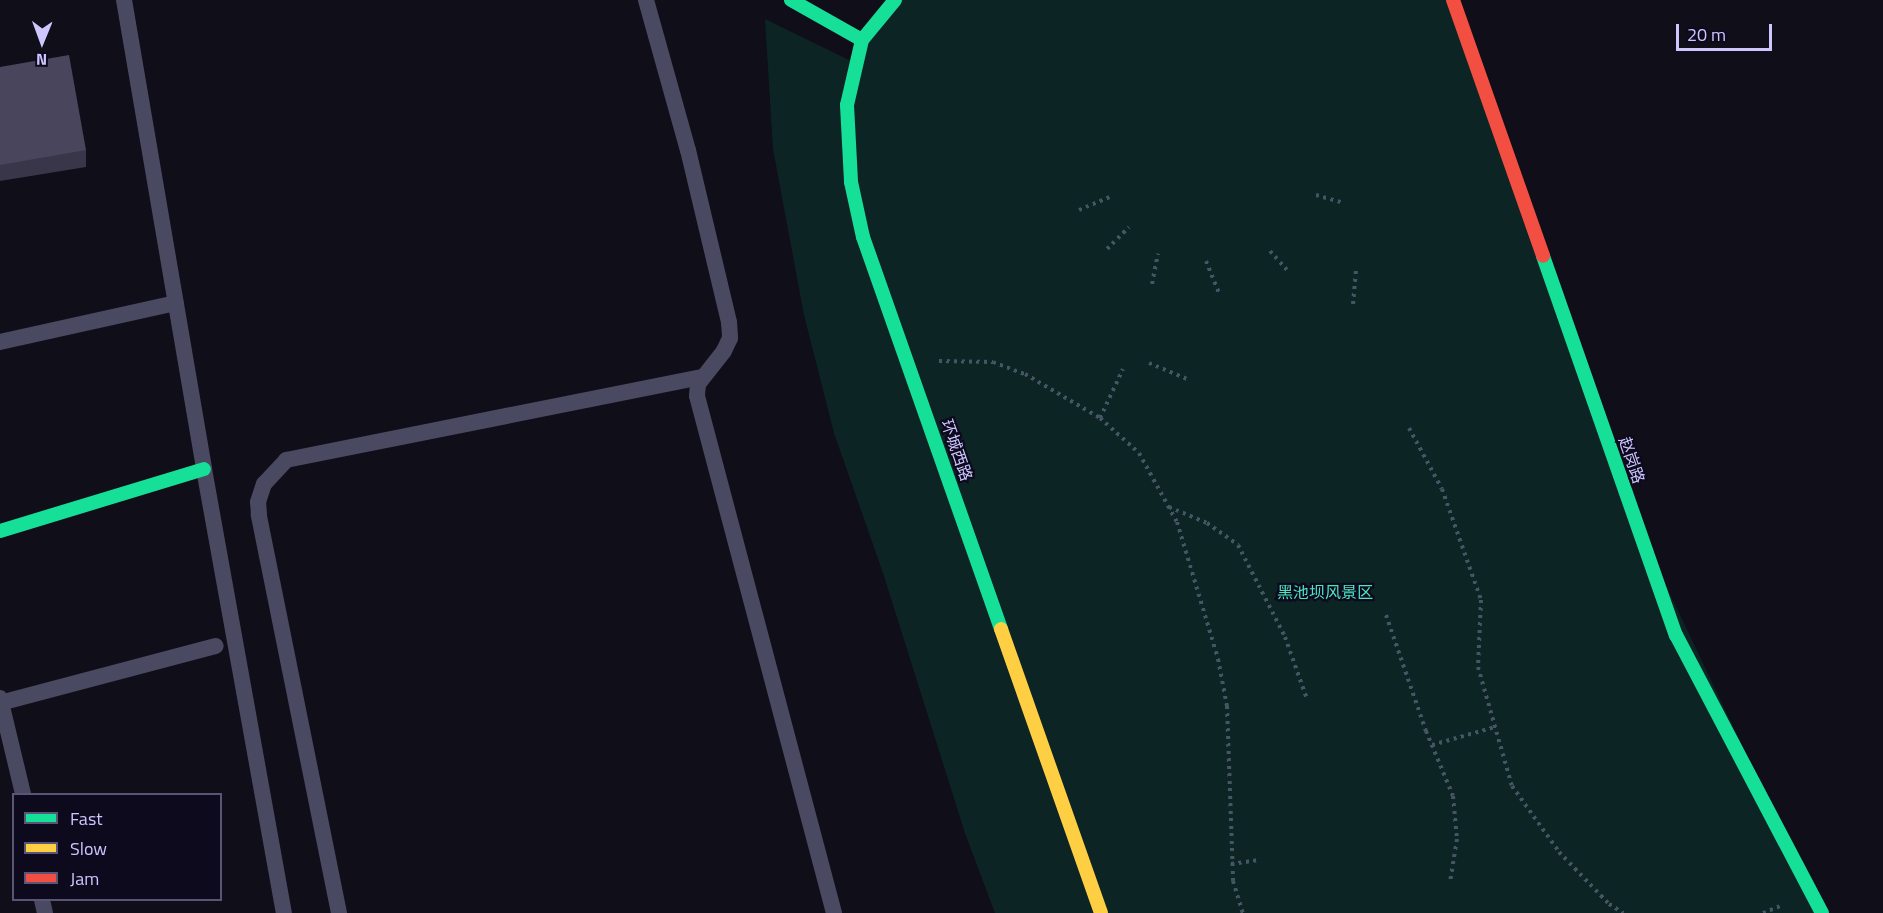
<!DOCTYPE html>
<html>
<head>
<meta charset="utf-8">
<style>
  body { margin:0 }
  #map { position:relative; width:1883px; height:913px; overflow:hidden; background:#100e19; font-family:"Titillium Web","Noto Sans SC",sans-serif }
  div>[style] { position:absolute }
  [style*='--x'] { left:calc(var(--x)*1px); top:calc(var(--y)*1px); width:calc(var(--w)*1px); rotate:calc(var(--a)*1deg) }
  .green>* { inset:0; background:#0d2425 }
  .path>* { height:4px; margin-top:-2px; transform-origin:0; background:repeating-linear-gradient(90deg,#465564 0 3px,transparent 0 7.5px) }
  .lane>* { height:16px; margin:-8px; padding:0 8px; transform-origin:8px; border-radius:8px; background:#4a4962 }
  .fast>* { height:14px; margin:-7px; padding:0 7px; transform-origin:7px; border-radius:7px; background:#16e098 }
  .slow>* { height:14px; margin:-7px; padding:0 7px; transform-origin:7px; border-radius:7px; background:#ffcf43 }
  .jam>* { height:14px; margin:-7px; padding:0 7px; transform-origin:7px; border-radius:7px; background:#f24e42 }
  .wall>* { inset:0; background:#39364a }
  .building>* { inset:0; background:#49455d }
  span { translate:-50% -50%; white-space:nowrap; text-align:center; line-height:1.15; -webkit-text-stroke:4.5px #0d0a1d; paint-order:stroke }
  .street-label { font-size:16px; color:#cdc6ff }
  .park-label { font-size:16px; color:#4be7c1 }
  .legend { position:absolute; left:12px; top:793px; width:210px; height:108px; box-sizing:border-box; background:#0d0a1d; border:2px solid #5a5577; margin:0; padding:8px 10px; list-style:none; font-size:18px; color:#cdc6ff }
  .legend li { display:flex; align-items:center; gap:12px; height:30px }
  .legend b { width:30px; border:2px solid #5a5577 }
  .north { position:absolute; left:12px; top:12px; width:60px; height:60px; -webkit-text-stroke:4px #0d0a1d; paint-order:stroke; rotate:181deg; font-size:16px; font-weight:700; line-height:24px; text-align:center; color:#cdc6ff }
  .north::after { content:''; display:block; margin:auto; width:21px; height:27px; background:#cdc6ff; clip-path:polygon(50% 0,100% 100%,50% 72%,0 100%) }
  .scale { position:absolute; left:1676px; top:24px; width:96px; height:27px; box-sizing:border-box; border:3px solid #cdc6ff; border-top:0; padding-left:8px; font-size:18px; line-height:21px; white-space:nowrap; color:#cdc6ff; -webkit-text-stroke:4px #0d0a1d; paint-order:stroke }
</style>
</head>
<body>
<div id="map">
  <div class="green">
    <div style="clip-path:polygon(895px 0,1453px 0,1638px 527px,1822px 913px,995px 913px,965px 833px,883px 573px,834px 433px,804px 315px,773px 149px,765px 19px,855px 63px)"></div>
  </div>
  <div class="path">
    <div style="--x:1316;--y:195;--w:26;--a:16"></div>
    <div style="--x:1079;--y:210;--w:33;--a:-23"></div>
    <div style="--x:1107;--y:249;--w:31;--a:-45"></div>
    <div style="--x:1270;--y:251;--w:25;--a:48"></div>
    <div style="--x:1206;--y:261;--w:35;--a:68"></div>
    <div style="--x:1152;--y:284;--w:31;--a:-79"></div>
    <div style="--x:1353;--y:304;--w:36;--a:-85"></div>
    <div style="--x:939;--y:361;--w:54;--a:1.1"></div>
    <div style="--x:993;--y:362;--w:34;--a:21"></div>
    <div style="--x:1025;--y:374;--w:87;--a:30.4"></div>
    <div style="--x:1100;--y:418;--w:52;--a:41.9"></div>
    <div style="--x:1139;--y:453;--w:79;--a:61.2"></div>
    <div style="--x:1177;--y:522;--w:143;--a:73.3"></div>
    <div style="--x:1218;--y:659;--w:48;--a:79.2"></div>
    <div style="--x:1227;--y:706;--w:175;--a:88"></div>
    <div style="--x:1233;--y:881;--w:34;--a:73"></div>
    <div style="--x:1149;--y:363;--w:41;--a:22.8"></div>
    <div style="--x:1100;--y:418;--w:54;--a:-64.9"></div>
    <div style="--x:1409;--y:428;--w:69;--a:61.6"></div>
    <div style="--x:1442;--y:489;--w:118;--a:70.6"></div>
    <div style="--x:1481;--y:600;--w:67;--a:92.6"></div>
    <div style="--x:1478;--y:667;--w:124;--a:74.1"></div>
    <div style="--x:1512;--y:786;--w:81;--a:54.5"></div>
    <div style="--x:1559;--y:852;--w:72;--a:46.1"></div>
    <div style="--x:1609;--y:904;--w:17;--a:33"></div>
    <div style="--x:1169;--y:507;--w:41;--a:22.8"></div>
    <div style="--x:1207;--y:523;--w:38;--a:35"></div>
    <div style="--x:1238;--y:545;--w:103;--a:62.9"></div>
    <div style="--x:1285;--y:637;--w:66;--a:70.5"></div>
    <div style="--x:1386;--y:615;--w:123;--a:71"></div>
    <div style="--x:1426;--y:731;--w:70;--a:67.4"></div>
    <div style="--x:1453;--y:796;--w:43;--a:84.7"></div>
    <div style="--x:1457;--y:839;--w:44;--a:99.2"></div>
    <div style="--x:1432;--y:745;--w:66;--a:-15.9"></div>
    <div style="--x:1231;--y:864;--w:30;--a:-8"></div>
    <div style="--x:1763;--y:913;--w:22;--a:-22"></div>
  </div>
  <div class="lane">
    <div style="--x:124;--y:0;--w:476;--a:80.3"></div>
    <div style="--x:204;--y:469;--w:451;--a:79.8"></div>
    <div style="--x:646;--y:0;--w:156;--a:74.4"></div>
    <div style="--x:688;--y:150;--w:177;--a:76.6"></div>
    <div style="--x:729;--y:322;--w:16;--a:86"></div>
    <div style="--x:730;--y:338;--w:14;--a:115"></div>
    <div style="--x:724;--y:351;--w:42;--a:128.2"></div>
    <div style="--x:698;--y:384;--w:12;--a:95"></div>
    <div style="--x:697;--y:396;--w:535;--a:75.16"></div>
    <div style="--x:0;--y:342;--w:180;--a:-12.5"></div>
    <div style="--x:0;--y:698;--w:99;--a:76.5"></div>
    <div style="--x:0;--y:703;--w:223;--a:-14.8"></div>
    <div style="--x:42;--y:900;--w:13;--a:77"></div>
    <div style="--x:339;--y:913;--w:406;--a:-101.4"></div>
    <div style="--x:259;--y:515;--w:13;--a:-94"></div>
    <div style="--x:258;--y:502;--w:19;--a:-72"></div>
    <div style="--x:264;--y:484;--w:33;--a:-47"></div>
    <div style="--x:286;--y:460;--w:425;--a:-11.3"></div>
  </div>
  <div class="fast">
    <div style="--x:791;--y:0;--w:81;--a:29.4"></div>
    <div style="--x:895;--y:0;--w:52;--a:129.5"></div>
    <div style="--x:862;--y:40;--w:67;--a:103"></div>
    <div style="--x:847;--y:105;--w:77;--a:87"></div>
    <div style="--x:851;--y:182;--w:56;--a:77.7"></div>
    <div style="--x:863;--y:237;--w:416;--a:70.6"></div>
    <div style="--x:1543;--y:256;--w:402;--a:70.7"></div>
    <div style="--x:1676;--y:635;--w:314;--a:62.3"></div>
    <div style="--x:0;--y:531;--w:213;--a:-16.9"></div>
  </div>
  <div class="slow">
    <div style="--x:1001;--y:629;--w:301;--a:70.6"></div>
  </div>
  <div class="jam">
    <div style="--x:1453;--y:0;--w:271;--a:70.6"></div>
  </div>
  <div class="wall">
    <div style="clip-path:polygon(0 67px,86px 150px,86px 167px,0 181px)"></div>
  </div>
  <div class="building">
    <div style="clip-path:polygon(69px 55px,86px 150px,0 165px,0 67px)"></div>
  </div>
  <div class="street-label">
    <span style="left:957px;top:450px;rotate:71deg">环城西路</span>
    <span style="left:1632px;top:460px;rotate:71deg">赵岗路</span>
  </div>
  <div class="park-label">
    <span style="left:1325px;top:592px">黑池坝风景区</span>
  </div>
  <ul class="legend">
  <li><b style="height:8px;background:#16e098"></b>Fast</li>
  <li><b style="height:8px;background:#ffcf43"></b>Slow</li>
  <li><b style="height:8px;background:#f24e42"></b>Jam</li>
  </ul>
  <div class="north">N</div>
  <div class="scale">20 m</div>
</div>
</body>
</html>
